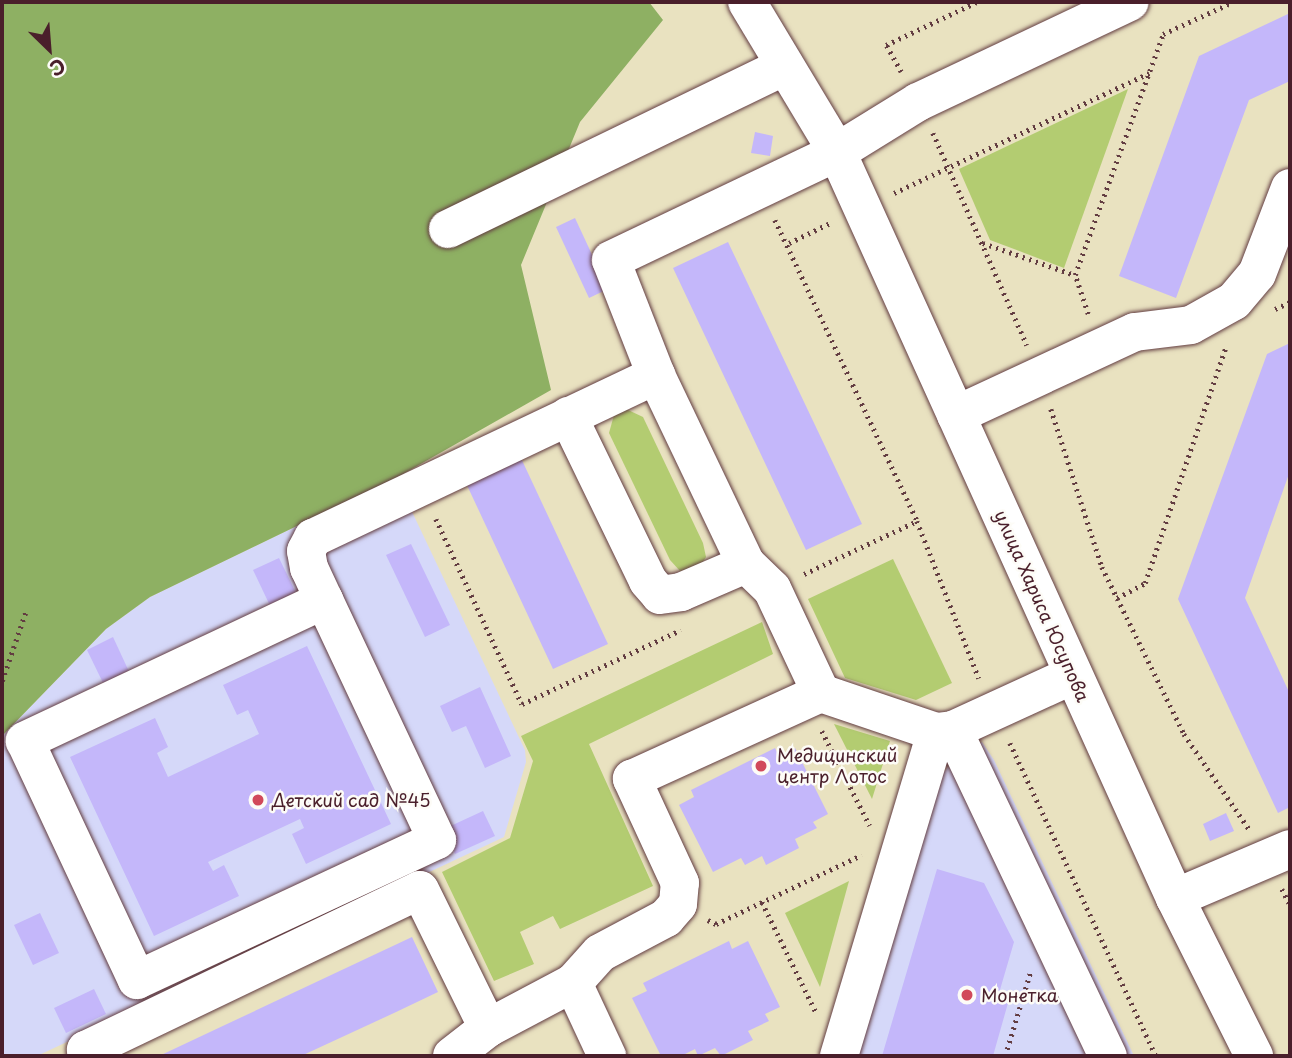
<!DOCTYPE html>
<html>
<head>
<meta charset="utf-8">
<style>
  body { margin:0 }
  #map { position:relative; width:1292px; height:1058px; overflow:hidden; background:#e9e2c0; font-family:"Playpen Sans",sans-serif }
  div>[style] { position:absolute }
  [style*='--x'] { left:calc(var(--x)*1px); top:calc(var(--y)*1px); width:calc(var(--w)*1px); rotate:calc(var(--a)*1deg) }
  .built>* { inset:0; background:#d5d8f9 }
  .green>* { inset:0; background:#b3cc71 }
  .forest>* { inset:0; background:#8eb063 }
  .building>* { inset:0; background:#c4b7fa }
  .path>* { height:4.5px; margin-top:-2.25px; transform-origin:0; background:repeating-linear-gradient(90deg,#623c41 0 2px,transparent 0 7px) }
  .roads { filter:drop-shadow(0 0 2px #623c41) drop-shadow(0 0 2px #623c41) }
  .minor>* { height:38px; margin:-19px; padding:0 19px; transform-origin:19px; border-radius:19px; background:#fff }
  .dots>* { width:19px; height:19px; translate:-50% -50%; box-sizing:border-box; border:4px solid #fdfcf7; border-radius:50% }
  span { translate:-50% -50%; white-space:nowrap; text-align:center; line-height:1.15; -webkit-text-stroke:5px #fdfcf7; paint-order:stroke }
  .street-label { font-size:18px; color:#4a1f2b }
  .poi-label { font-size:18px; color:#4a1f2b }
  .left { translate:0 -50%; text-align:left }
  .frame { position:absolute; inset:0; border:4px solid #4a1f2b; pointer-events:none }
  .north { position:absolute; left:14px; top:14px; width:70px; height:70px; -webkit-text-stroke:5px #fdfcf7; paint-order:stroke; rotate:155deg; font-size:19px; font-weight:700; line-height:28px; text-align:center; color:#4a1f2b }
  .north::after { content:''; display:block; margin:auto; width:24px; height:32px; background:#4a1f2b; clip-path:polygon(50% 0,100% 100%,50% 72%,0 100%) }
</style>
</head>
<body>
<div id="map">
  <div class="built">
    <div style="clip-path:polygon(396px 478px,525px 750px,526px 762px,504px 837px,37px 1056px,2px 1056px,2px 736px,106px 629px,150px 597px)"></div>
    <div style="clip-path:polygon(982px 742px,994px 760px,1134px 1056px,858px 1056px,939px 778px,958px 755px)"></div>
  </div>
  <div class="green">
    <div style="clip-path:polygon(1128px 89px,1064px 268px,990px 240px,959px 169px)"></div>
    <div style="clip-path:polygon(626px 409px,643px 417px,703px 543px,706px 557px,699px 568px,680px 571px,670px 560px,609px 433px,614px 415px)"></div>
    <div style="clip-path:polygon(893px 559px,952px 683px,916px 700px,845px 678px,808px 599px)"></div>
    <div style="clip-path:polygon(762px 622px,773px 654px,589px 744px,653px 886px,560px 929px,553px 916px,520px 932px,534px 964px,494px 981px,442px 872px,510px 838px,533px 761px,521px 736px)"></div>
    <div style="clip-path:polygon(834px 724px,890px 741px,872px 799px)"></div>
    <div style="clip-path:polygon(849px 881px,820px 987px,785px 913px)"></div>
  </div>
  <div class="forest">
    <div style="clip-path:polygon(2px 2px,649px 2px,663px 20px,580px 122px,521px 265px,551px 390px,396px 478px,150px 597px,106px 629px,2px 736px)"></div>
  </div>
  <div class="building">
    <div style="clip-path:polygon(1290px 13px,1290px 81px,1249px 100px,1176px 298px,1119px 276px,1199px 56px)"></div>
    <div style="clip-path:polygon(755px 132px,773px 136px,770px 156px,751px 153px)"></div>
    <div style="clip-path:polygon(575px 218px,608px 289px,589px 298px,556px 227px)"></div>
    <div style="clip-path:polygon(728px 242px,862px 524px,806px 550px,673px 268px)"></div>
    <div style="clip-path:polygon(1290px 343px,1290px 471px,1245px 598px,1290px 694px,1290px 807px,1278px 813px,1178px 599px,1267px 354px)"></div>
    <div style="clip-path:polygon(520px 456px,608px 644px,553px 669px,465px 481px)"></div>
    <div style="clip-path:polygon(411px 544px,450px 625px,425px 637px,386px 555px)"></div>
    <div style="clip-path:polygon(279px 558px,299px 599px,273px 612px,253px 570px)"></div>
    <div style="clip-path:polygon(113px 637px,132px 678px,106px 689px,87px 650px)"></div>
    <div style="clip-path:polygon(307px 646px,391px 824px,306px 864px,292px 834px,304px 828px,300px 819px,208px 862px,213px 871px,224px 865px,239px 896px,154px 936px,70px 757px,155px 718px,168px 747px,157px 753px,168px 777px,259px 734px,248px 710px,237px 715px,223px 685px)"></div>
    <div style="clip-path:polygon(480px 687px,511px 756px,485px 768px,466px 726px,452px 732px,440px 706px)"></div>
    <div style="clip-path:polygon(775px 748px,779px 756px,795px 748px,828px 814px,813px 822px,817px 828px,795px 839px,799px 848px,766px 865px,762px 856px,745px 865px,741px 858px,713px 872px,679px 805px,694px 797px,691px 790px)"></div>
    <div style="clip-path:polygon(483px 811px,495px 836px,455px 854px,444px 829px)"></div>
    <div style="clip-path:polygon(1226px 813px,1234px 831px,1210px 841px,1203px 824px)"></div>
    <div style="clip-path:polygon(937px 869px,984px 883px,1014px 942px,997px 1000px,1008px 1003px,993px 1056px,882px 1056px)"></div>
    <div style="clip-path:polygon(40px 913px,59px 953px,33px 965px,14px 925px)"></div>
    <div style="clip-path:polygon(412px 937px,438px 992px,394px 1013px,301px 1056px,159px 1056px)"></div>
    <div style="clip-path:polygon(729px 941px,732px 949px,748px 941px,780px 1007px,765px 1014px,769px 1021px,748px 1031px,753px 1040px,721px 1056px,715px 1048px,698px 1056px,695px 1049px,681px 1056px,661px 1056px,632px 998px,647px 991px,643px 983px)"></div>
    <div style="clip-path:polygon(94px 989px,106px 1014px,66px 1033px,54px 1008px)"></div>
  </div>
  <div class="path">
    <div style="--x:901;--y:72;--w:31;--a:-119"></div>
    <div style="--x:886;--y:45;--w:101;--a:-25.3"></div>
    <div style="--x:933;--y:133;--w:232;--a:66.1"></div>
    <div style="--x:894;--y:193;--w:282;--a:-25.2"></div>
    <div style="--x:775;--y:220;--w:333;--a:64.7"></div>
    <div style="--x:917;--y:521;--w:169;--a:68.5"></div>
    <div style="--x:789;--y:243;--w:48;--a:-26"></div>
    <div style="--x:983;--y:243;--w:97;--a:19.2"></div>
    <div style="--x:1275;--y:309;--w:17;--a:-25"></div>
    <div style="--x:1088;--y:314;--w:41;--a:-108.4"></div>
    <div style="--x:1075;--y:275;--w:257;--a:-69.9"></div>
    <div style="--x:1163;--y:34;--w:77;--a:-24.6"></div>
    <div style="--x:1051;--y:409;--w:166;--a:72.1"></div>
    <div style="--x:1102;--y:567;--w:186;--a:63.8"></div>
    <div style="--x:1184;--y:734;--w:115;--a:55.6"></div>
    <div style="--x:436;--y:519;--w:204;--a:65.1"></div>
    <div style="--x:522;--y:704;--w:175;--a:-25"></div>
    <div style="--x:804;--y:574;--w:125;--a:-25.1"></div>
    <div style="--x:1117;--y:598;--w:32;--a:-28"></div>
    <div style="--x:1145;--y:583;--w:250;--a:-71.1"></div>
    <div style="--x:2;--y:681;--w:74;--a:-71.1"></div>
    <div style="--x:822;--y:731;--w:106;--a:63.2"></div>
    <div style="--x:1010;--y:743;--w:345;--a:65"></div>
    <div style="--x:1282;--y:889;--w:18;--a:63"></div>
    <div style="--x:762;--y:902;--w:123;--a:63.9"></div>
    <div style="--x:708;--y:920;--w:9;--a:27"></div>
    <div style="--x:716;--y:924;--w:161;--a:-25.4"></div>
    <div style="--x:1005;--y:1056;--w:87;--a:-73.2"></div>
  </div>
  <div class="roads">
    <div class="minor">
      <div style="--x:747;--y:2;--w:175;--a:59"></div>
      <div style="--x:837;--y:152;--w:819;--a:65.63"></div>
      <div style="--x:1175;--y:898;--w:177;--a:63.4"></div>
      <div style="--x:448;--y:229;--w:374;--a:-25.8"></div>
      <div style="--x:956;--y:415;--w:197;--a:-24.9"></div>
      <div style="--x:1135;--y:332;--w:56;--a:-7.1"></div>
      <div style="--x:1191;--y:325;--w:49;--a:-29.2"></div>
      <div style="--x:1234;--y:301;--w:35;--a:-50"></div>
      <div style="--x:1257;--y:274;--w:92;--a:-69"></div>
      <div style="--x:568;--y:416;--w:183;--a:64.1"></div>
      <div style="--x:648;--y:581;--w:18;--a:49"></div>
      <div style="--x:660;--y:595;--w:21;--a:-8"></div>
      <div style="--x:681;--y:592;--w:71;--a:-23.3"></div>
      <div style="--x:324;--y:600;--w:331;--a:154.8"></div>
      <div style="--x:25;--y:741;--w:264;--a:64.9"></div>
      <div style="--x:137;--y:980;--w:331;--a:-25"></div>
      <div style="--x:437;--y:840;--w:265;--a:-115.2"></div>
      <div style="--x:324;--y:600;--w:35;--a:-115"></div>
      <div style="--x:309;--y:568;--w:17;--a:-100"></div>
      <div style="--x:306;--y:551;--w:15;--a:-62"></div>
      <div style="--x:313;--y:538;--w:380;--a:-25.4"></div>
      <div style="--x:1073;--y:675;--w:132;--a:155.4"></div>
      <div style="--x:953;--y:730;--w:17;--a:173"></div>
      <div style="--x:936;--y:732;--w:121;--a:-161.3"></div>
      <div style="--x:821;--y:693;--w:115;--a:-115.2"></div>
      <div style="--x:772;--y:589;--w:36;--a:-136"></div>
      <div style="--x:746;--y:564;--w:209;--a:-115.5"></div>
      <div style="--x:656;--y:375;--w:123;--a:-111.4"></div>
      <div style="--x:611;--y:260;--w:250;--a:-25.5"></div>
      <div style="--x:837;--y:152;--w:95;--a:-31.7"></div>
      <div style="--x:918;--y:102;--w:234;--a:-25.3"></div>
      <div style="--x:953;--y:730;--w:361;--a:64.6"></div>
      <div style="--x:1175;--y:898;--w:125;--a:-23.1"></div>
      <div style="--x:573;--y:983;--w:81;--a:65"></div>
      <div style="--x:89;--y:1056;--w:7;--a:-117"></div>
      <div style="--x:86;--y:1050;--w:370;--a:-25.6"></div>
      <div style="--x:420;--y:890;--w:154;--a:63.8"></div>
      <div style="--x:452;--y:1056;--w:46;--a:-37.9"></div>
      <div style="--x:488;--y:1028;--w:96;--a:-27.9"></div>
      <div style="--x:573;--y:983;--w:40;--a:-48"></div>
      <div style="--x:600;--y:953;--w:75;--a:-27.9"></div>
      <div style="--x:666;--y:918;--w:18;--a:-49"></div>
      <div style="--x:678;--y:904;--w:21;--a:-85"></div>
      <div style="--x:680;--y:883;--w:115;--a:-114.8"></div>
      <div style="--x:632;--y:779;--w:208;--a:-24.5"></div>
      <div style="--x:839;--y:1056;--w:338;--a:-73.3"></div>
    </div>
  </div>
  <div class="dots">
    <div style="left:761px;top:766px;background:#d1495b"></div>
    <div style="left:258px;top:800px;background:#d1495b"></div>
    <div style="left:967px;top:995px;background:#d1495b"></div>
  </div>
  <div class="street-label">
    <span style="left:1042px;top:606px;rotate:66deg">улица Хариса Юсупова</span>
  </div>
  <div class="poi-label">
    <span class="left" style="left:777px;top:766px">Медицинский<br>центр Лотос</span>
    <span class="left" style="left:272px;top:800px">Детский сад №45</span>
    <span class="left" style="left:981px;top:995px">Монетка</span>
  </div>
  <div class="frame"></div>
  <div class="north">С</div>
</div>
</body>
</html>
